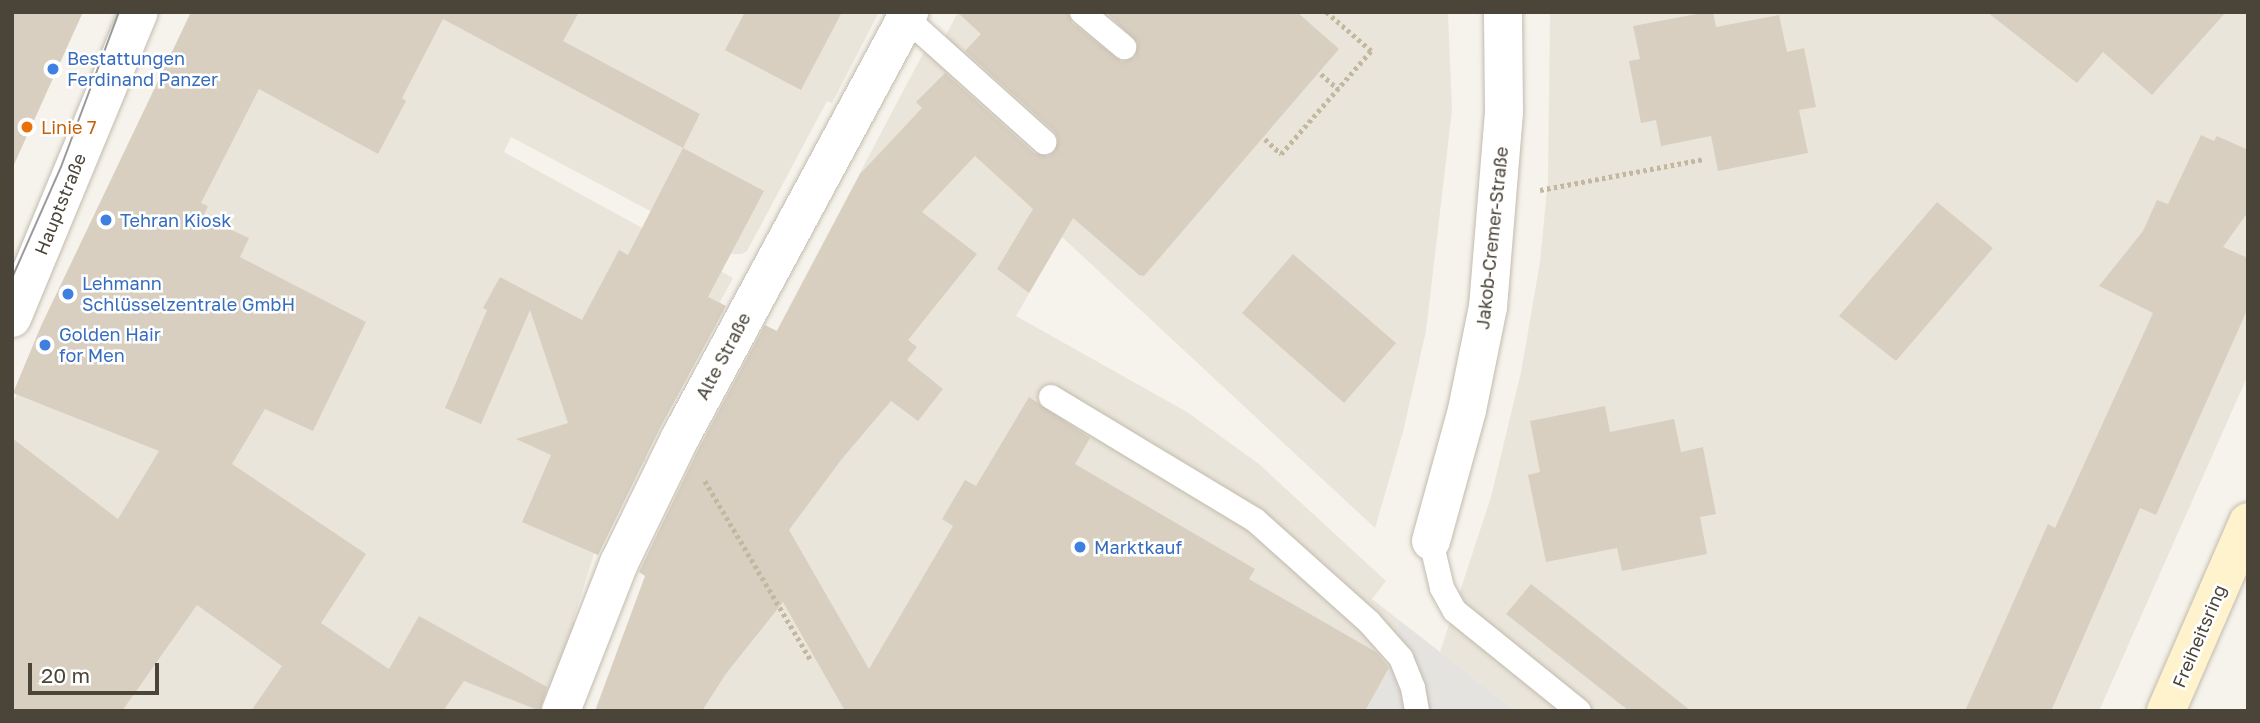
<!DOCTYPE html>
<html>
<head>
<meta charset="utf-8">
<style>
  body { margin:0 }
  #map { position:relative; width:2260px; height:723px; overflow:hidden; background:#f6f3ec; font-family:"Golos Text",sans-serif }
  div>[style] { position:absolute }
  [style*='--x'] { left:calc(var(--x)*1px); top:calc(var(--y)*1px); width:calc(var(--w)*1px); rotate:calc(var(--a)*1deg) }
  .residential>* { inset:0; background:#eae5da }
  .parking>* { inset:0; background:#e5e3e0 }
  .building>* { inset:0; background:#d8cfc1 }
  .path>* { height:4.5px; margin-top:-2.25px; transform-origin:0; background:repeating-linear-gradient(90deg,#c4b79f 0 3.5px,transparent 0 7px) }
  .roads { filter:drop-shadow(0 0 2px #c2bbae) drop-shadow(0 0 2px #c2bbae) }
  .lane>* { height:24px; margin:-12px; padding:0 12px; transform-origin:12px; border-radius:12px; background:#fff }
  .street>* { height:38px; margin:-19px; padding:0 19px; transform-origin:19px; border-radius:19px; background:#fff }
  .secondary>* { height:38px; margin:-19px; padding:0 19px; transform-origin:19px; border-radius:19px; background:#fff3cd }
  .tram>* { height:2px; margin:-1px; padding:0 1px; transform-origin:1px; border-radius:1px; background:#9a9a9a }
  .dots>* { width:19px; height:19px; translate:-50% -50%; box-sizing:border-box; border:4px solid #fff; border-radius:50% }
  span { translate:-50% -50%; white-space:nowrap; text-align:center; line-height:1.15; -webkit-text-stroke:5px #fff; paint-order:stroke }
  .shop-label { font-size:18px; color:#366cbe }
  .left { translate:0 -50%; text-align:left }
  .food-label { font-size:18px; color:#c56008 }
  .street-label { font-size:18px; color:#4b4439 }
  .frame { position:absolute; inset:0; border:14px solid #4b4439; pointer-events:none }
  .scale { position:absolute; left:28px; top:663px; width:131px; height:32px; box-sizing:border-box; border:4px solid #4b4439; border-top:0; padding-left:9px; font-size:21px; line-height:24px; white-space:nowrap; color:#4b4439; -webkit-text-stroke:5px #fff; paint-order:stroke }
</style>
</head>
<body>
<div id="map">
  <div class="residential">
    <div style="clip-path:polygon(191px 12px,879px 12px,832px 103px,827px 101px,747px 251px,742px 254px,731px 254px,511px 137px,504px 152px,733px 278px,720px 302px,722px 304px,643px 451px,646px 461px,637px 464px,594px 554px,573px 621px,587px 627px,555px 711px,12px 711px,12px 405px)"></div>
    <div style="clip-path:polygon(958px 12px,1448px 12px,1452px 110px,1426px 331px,1403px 432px,1375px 528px,1062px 237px,1016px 316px,1187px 412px,1259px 464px,1386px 581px,1372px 599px,1399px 620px,1393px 662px,1365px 711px,632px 711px,636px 655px,618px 648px,648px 574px,927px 46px,936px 54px)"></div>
    <div style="clip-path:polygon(1550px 12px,2248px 12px,2248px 375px,2099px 711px,1516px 711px,1440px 652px,1491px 497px,1521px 372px,1540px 262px,1548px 180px)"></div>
  </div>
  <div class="parking">
    <div style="clip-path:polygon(1399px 620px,1516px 711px,1365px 711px,1393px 662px)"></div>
  </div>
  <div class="building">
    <div style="clip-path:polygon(12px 12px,83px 12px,12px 169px)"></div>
    <div style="clip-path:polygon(191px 12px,579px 12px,563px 41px,700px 114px,683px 148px,443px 19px,402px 98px,406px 101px,378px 154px,259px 89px,201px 203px,208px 206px,203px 217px,249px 238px,240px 257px,366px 322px,313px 431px,265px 409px,232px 464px,366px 554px,321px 623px,389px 669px,419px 616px,547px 687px,540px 711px,464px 681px,443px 711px,251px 711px,282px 666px,197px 605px,122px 711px,12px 711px,12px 438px,118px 519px,159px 451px,13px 393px,41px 326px)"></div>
    <div style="clip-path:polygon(745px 12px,842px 12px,801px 90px,725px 50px)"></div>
    <div style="clip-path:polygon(957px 12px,1068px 12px,1072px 23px,1122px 62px,1135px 57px,1138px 43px,1106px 12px,1297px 12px,1339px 49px,1144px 276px,1139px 275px,1073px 218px,1029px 293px,997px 269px,1033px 209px,975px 156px,922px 212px,977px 254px,908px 340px,917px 347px,907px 360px,943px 389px,918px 421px,891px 401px,841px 460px,789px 530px,869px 669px,953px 526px,942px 519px,965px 480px,976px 486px,1029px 397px,1090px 438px,1075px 464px,1255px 569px,1249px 579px,1376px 652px,1389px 668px,1365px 711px,845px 711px,783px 602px,725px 675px,702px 711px,595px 711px,645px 576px,639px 572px,699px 448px,765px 325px,777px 331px,860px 174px,922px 108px,916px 102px,945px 73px,1034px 153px,1048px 156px,1055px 151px,1058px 138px,1054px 131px,965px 51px,981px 34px)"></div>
    <div style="clip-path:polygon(1707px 12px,1713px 12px,1716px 27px,1779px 15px,1787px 52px,1804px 48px,1816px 107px,1799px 110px,1808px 153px,1718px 171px,1711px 136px,1661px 146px,1656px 120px,1641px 123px,1629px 61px,1640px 59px,1633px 26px)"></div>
    <div style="clip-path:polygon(1987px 12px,2226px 12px,2152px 95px,2103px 52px,2077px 83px)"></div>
    <div style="clip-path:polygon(2201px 135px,2214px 141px,2217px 136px,2248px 150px,2248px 212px,2223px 247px,2248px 258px,2248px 308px,2156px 515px,2140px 508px,2051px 711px,1965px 711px,2048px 524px,2055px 528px,2153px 313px,2099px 286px,2143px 231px,2157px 200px,2168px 204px)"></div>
    <div style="clip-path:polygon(683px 148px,764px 191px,708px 297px,726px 306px,660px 428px,598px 555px,522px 522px,551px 455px,516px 439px,568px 423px,530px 310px,481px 424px,445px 408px,487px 310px,483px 308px,500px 277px,582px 320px,619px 250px,628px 255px)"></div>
    <div style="clip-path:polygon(1937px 202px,1993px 248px,1896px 361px,1839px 316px)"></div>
    <div style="clip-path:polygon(1293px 254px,1396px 343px,1344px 403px,1242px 313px)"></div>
    <div style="clip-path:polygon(1605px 406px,1610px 432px,1674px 419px,1681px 452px,1703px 447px,1716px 514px,1700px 517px,1707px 554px,1622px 571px,1617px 548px,1546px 562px,1528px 475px,1540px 472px,1530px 421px)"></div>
    <div style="clip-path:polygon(1531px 584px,1577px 620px,1691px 711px,1629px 711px,1506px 614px)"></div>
  </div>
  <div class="path">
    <div style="--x:1321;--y:74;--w:23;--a:41"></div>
    <div style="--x:1265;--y:139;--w:22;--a:43"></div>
    <div style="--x:1281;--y:154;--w:137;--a:-48.9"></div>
    <div style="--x:1371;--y:51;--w:60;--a:-139.1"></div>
    <div style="--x:1540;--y:190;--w:167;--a:-10.7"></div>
    <div style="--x:705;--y:481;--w:208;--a:59.4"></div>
  </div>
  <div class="roads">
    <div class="lane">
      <div style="--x:1082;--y:12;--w:55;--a:39.8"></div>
      <div style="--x:906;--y:18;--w:186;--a:41.9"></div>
      <div style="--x:1051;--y:397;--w:238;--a:31.1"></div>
      <div style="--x:1255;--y:520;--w:153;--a:41.8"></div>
      <div style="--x:1369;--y:622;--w:48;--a:48.4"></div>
      <div style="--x:1401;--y:658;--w:32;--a:68"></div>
      <div style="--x:1413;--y:688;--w:23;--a:80"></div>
      <div style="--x:1431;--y:541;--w:48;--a:76.8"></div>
      <div style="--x:1442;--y:588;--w:26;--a:61"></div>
      <div style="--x:1455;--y:611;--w:159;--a:38.9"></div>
    </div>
    <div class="street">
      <div style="--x:12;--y:318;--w:331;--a:-67.5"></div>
      <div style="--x:1431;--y:541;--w:136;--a:-74.6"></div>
      <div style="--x:1467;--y:410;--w:105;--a:-78.5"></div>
      <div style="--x:1488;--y:307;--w:197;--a:-85.3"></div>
      <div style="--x:1504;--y:111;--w:99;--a:-90.6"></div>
      <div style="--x:561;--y:711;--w:159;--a:-68.6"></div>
      <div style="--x:619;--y:563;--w:139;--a:-64"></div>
      <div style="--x:680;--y:438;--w:484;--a:-61.7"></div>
    </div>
    <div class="secondary">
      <div style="--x:2166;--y:711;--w:206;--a:-66.5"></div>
    </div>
  </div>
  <div class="tram">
    <div style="--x:12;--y:278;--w:121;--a:-66.2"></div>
    <div style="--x:61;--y:167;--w:165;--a:-69.5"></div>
  </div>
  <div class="dots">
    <div style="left:53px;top:69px;background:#3f7fe0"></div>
    <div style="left:27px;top:127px;background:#e8710a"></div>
    <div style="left:106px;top:220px;background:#3f7fe0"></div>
    <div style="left:68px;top:294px;background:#3f7fe0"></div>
    <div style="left:45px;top:345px;background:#3f7fe0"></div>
    <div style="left:1080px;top:547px;background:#3f7fe0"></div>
  </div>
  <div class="shop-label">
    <span class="left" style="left:67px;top:69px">Bestattungen<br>Ferdinand Panzer</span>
    <span class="left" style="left:120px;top:220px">Tehran Kiosk</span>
    <span class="left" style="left:82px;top:294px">Lehmann<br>Schlüsselzentrale GmbH</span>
    <span class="left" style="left:59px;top:345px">Golden Hair<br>for Men</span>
    <span class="left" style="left:1094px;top:547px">Marktkauf</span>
  </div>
  <div class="food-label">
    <span class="left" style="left:41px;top:127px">Linie 7</span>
  </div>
  <div class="street-label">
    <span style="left:60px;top:204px;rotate:-68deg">Hauptstraße</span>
    <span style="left:1492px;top:238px;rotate:-84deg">Jakob-Cremer-Straße</span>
    <span style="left:723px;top:356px;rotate:-62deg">Alte Straße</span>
    <span style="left:2199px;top:636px;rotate:-67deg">Freiheitsring</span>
  </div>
  <div class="frame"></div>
  <div class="scale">20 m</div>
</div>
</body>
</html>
